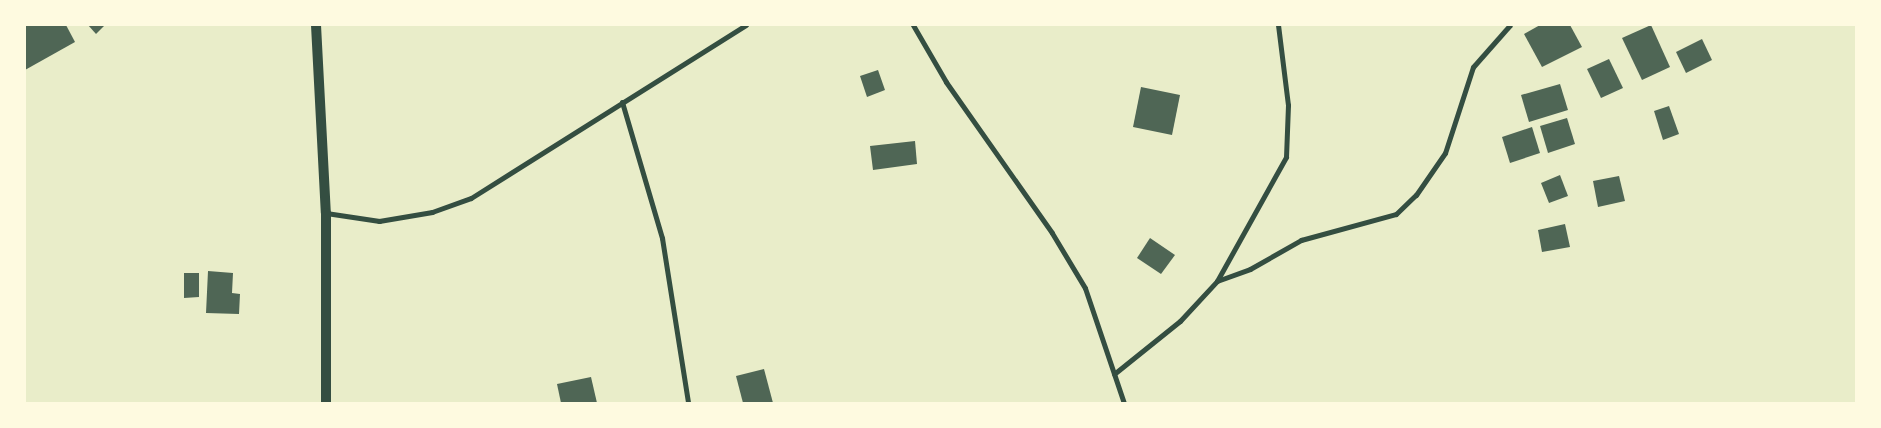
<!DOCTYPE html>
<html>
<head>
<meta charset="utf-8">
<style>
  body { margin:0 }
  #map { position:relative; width:1881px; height:428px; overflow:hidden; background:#e9edc9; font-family:Raleway,sans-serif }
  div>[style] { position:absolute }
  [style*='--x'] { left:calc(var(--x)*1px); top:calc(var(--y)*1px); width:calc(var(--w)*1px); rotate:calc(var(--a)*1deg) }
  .building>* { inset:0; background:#4f6655 }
  .minor>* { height:5px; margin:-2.5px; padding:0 2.5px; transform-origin:2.5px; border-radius:2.5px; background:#344e41 }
  .secondary>* { height:10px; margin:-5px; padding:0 5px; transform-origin:5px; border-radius:5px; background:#344e41 }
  span { translate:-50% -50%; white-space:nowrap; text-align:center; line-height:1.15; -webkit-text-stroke:4.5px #fefae0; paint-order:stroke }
  .frame { position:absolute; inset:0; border:26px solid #fefae0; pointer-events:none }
</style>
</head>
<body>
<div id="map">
  <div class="building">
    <div style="clip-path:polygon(25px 25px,66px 25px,75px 42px,25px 70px)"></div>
    <div style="clip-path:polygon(88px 25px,105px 25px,96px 34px)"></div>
    <div style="clip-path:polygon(1540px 25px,1570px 25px,1582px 47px,1542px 67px,1524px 34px)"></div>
    <div style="clip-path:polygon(1651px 25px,1670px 67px,1642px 80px,1622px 38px)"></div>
    <div style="clip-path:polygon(1702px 39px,1712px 60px,1686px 73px,1676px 52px)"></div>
    <div style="clip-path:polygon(1609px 59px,1623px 88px,1601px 98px,1587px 69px)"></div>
    <div style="clip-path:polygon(878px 70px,885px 90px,867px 97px,860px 76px)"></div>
    <div style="clip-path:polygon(1560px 84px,1568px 110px,1529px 122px,1521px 95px)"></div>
    <div style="clip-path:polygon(1141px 87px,1180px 95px,1172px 135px,1133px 127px)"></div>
    <div style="clip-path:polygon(1669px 106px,1679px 134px,1663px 140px,1654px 111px)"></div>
    <div style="clip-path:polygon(1567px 118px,1575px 144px,1548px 153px,1540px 126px)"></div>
    <div style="clip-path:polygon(1532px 127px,1540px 153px,1510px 163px,1502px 137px)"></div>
    <div style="clip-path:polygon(915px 141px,917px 164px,873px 170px,870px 146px)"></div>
    <div style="clip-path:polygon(1560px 175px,1568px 196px,1549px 203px,1541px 183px)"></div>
    <div style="clip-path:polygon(1619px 176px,1625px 201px,1598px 207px,1593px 181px)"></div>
    <div style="clip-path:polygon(1565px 224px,1570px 247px,1542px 252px,1538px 230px)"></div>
    <div style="clip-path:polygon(1150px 238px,1175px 255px,1161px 274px,1137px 258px)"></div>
    <div style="clip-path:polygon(208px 271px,233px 273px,232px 293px,240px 294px,239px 314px,206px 313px)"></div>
    <div style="clip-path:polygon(184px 273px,199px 273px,199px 297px,184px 298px)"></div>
    <div style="clip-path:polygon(764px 369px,773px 403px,743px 403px,736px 376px)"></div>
    <div style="clip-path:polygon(591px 377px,597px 403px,561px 403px,557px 384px)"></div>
  </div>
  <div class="minor">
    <div style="--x:913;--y:25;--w:66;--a:59.9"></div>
    <div style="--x:946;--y:82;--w:184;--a:54.9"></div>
    <div style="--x:1052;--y:233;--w:64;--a:59"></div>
    <div style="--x:1085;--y:288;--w:121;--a:71.3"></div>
    <div style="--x:622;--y:102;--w:142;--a:73.6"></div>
    <div style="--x:662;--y:238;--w:167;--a:81"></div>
    <div style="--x:326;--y:213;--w:54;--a:8.6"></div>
    <div style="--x:379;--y:221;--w:54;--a:-9.6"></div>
    <div style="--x:432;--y:212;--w:41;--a:-19.7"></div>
    <div style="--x:471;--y:198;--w:325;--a:-32.2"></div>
    <div style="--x:1217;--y:281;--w:35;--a:-20"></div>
    <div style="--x:1250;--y:269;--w:59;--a:-29.6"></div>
    <div style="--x:1301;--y:240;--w:98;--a:-15.3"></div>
    <div style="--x:1396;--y:214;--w:28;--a:-44"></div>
    <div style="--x:1416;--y:195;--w:51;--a:-55.4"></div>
    <div style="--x:1445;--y:153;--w:90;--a:-72"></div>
    <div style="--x:1473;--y:67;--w:56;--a:-48.6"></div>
    <div style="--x:1114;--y:374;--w:85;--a:-38.8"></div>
    <div style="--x:1180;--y:321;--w:54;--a:-47.2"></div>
    <div style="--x:1217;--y:281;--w:142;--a:-60.9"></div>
    <div style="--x:1286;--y:157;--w:52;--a:-87.8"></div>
    <div style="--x:1288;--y:105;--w:81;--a:-97.1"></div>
  </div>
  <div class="secondary">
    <div style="--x:316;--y:25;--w:188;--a:87"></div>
    <div style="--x:326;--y:213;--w:190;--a:90"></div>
  </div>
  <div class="frame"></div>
</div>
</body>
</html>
